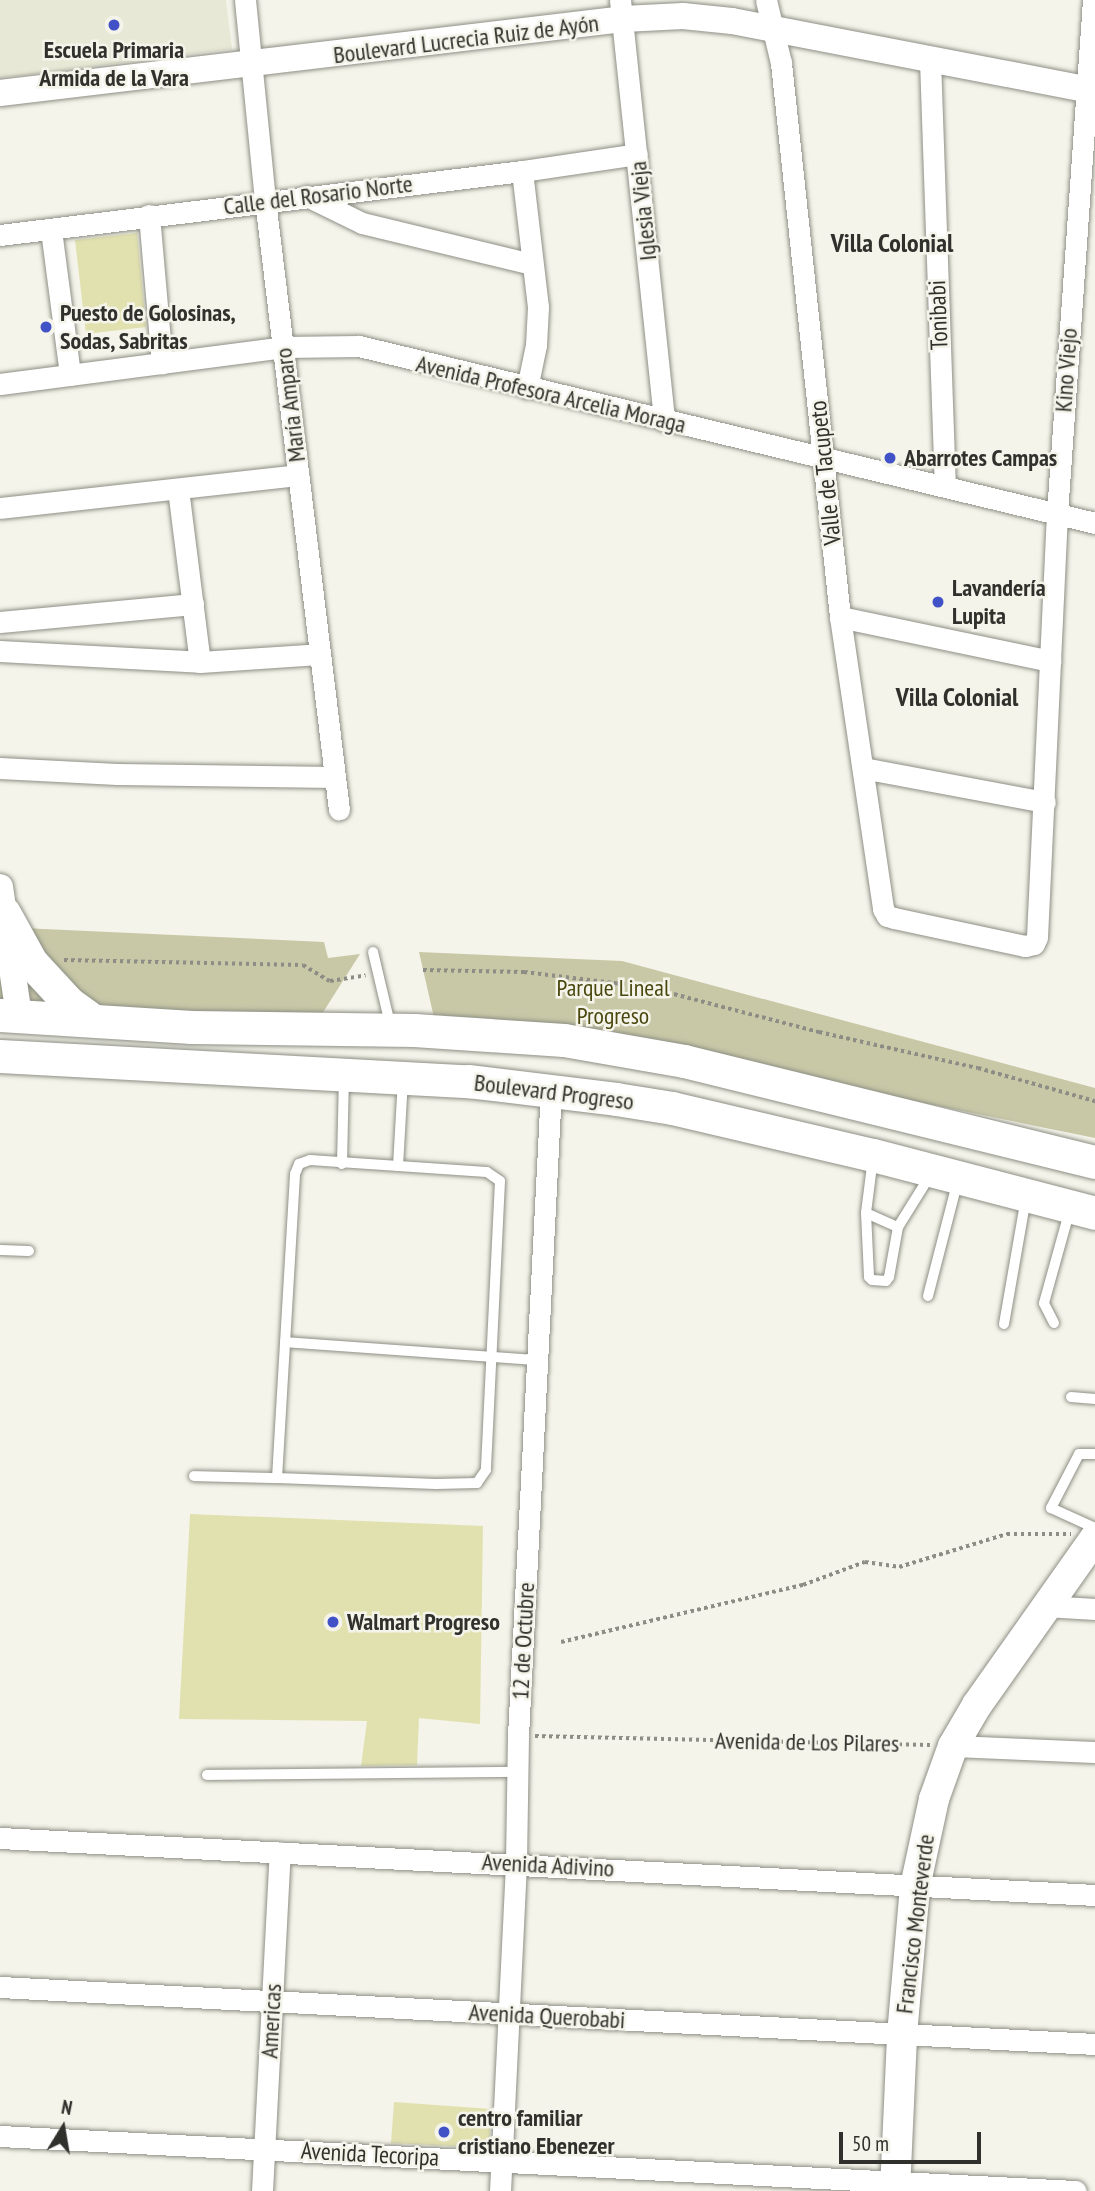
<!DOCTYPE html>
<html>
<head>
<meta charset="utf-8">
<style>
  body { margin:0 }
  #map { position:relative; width:1095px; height:2191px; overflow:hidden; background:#f4f4ea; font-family:"PT Sans Narrow",sans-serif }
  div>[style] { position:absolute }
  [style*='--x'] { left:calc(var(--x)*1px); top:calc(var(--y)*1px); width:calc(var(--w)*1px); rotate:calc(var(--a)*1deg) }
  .built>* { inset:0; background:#e8e8d6 }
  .green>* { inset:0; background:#c8c8a7 }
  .building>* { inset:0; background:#e1e1b0 }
  .path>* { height:3.5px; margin-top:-1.75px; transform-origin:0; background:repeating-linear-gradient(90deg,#8d8d86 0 3.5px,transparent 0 7px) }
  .roads { filter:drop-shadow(0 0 2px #8e8f85) drop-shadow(0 0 2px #8e8f85) }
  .service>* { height:10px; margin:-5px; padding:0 5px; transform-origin:5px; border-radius:5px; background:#fff }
  .minor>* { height:21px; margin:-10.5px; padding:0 10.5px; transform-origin:10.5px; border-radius:10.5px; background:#fff }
  .tertiary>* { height:26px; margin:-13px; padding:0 13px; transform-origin:13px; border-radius:13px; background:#fff }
  .secondary>* { height:30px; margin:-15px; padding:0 15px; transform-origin:15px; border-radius:15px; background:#fff }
  .primary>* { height:33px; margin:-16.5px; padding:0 16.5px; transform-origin:16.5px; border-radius:16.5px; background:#fff }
  .dots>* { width:19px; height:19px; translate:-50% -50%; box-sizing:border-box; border:4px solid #f4f4ea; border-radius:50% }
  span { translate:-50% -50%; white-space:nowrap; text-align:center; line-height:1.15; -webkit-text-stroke:5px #f4f4ea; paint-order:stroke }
  .street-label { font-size:24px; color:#30302c }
  .poi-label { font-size:24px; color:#30302c; font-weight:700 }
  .left { translate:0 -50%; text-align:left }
  .park-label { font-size:24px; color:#4a480e }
  .neighbourhood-label { font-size:26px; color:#30302c; font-weight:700 }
  .north { position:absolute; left:28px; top:2093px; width:70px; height:70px; -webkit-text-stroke:5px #f4f4ea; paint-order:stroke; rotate:11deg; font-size:19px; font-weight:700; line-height:28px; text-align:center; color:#30302c }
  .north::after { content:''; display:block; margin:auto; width:24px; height:32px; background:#30302c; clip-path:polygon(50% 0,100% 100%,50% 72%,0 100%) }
  .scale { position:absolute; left:839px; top:2132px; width:142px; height:32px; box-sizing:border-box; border:4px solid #30302c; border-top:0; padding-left:9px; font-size:21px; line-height:24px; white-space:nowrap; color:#30302c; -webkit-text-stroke:5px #f4f4ea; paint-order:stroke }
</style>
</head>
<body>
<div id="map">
  <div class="built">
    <div style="clip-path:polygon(0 0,226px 0,232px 49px,0 78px)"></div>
  </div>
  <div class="green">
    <div style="clip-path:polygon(0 927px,324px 942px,328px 958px,360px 954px,315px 1025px,0 1010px)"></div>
    <div style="clip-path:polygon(419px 952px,622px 961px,1095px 1088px,1095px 1138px,678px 1053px,435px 1022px)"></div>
  </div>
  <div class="building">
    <div style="clip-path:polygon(137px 233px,146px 327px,86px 334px,75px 240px)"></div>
    <div style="clip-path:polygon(190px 1514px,483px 1526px,480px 1724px,419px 1718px,417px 1765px,361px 1766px,367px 1721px,179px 1719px)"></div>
    <div style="clip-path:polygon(394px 2102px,491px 2109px,489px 2148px,391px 2143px)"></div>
  </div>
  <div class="path">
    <div style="--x:64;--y:960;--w:239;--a:1.2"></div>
    <div style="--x:303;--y:965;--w:31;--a:31"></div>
    <div style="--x:330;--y:981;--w:36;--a:-9"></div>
    <div style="--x:423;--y:970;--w:101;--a:1.1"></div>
    <div style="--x:524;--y:972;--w:124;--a:7"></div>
    <div style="--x:647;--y:987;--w:178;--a:14.7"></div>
    <div style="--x:819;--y:1032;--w:163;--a:12.8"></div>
    <div style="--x:978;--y:1068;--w:122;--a:15.8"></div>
    <div style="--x:561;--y:1642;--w:249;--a:-13.3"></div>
    <div style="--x:803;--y:1585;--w:66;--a:-20.4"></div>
    <div style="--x:865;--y:1562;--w:34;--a:8"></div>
    <div style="--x:899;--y:1567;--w:113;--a:-17"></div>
    <div style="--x:1007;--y:1534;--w:64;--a:0"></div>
    <div style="--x:535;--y:1736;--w:395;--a:1.3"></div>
  </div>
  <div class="roads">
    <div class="service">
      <div style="--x:373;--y:952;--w:74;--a:76.7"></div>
      <div style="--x:873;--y:1158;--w:55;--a:97.3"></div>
      <div style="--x:866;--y:1213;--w:64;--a:87.3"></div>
      <div style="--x:869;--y:1277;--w:4;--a:45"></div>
      <div style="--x:872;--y:1280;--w:14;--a:4"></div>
      <div style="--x:886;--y:1281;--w:5;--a:-53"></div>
      <div style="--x:889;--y:1277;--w:51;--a:-79.8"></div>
      <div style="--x:898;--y:1227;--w:62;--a:-58.1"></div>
      <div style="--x:310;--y:1160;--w:177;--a:3.9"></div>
      <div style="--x:487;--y:1172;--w:16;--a:35"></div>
      <div style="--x:500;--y:1181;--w:289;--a:92.8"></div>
      <div style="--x:486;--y:1470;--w:16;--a:125"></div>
      <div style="--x:477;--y:1483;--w:41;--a:178.6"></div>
      <div style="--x:436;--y:1484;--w:159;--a:-177.8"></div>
      <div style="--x:277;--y:1478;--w:305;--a:-86.6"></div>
      <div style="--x:295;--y:1174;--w:11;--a:-68"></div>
      <div style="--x:299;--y:1164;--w:12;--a:-20"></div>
      <div style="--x:342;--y:1164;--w:87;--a:-88.7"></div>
      <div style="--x:398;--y:1166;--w:86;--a:-86.7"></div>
      <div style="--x:866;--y:1213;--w:35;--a:24"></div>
      <div style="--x:0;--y:1250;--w:29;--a:2"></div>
      <div style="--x:928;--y:1296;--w:120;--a:-75.5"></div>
      <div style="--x:1054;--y:1323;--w:22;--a:-117"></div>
      <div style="--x:1044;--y:1303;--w:98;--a:-74.5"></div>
      <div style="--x:1004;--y:1324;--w:128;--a:-80.1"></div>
      <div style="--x:285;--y:1342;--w:253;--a:4.1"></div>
      <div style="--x:1071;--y:1397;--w:24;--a:5"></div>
      <div style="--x:1095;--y:1454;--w:16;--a:180"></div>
      <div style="--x:1079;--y:1454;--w:61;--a:117.4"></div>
      <div style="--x:1051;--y:1508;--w:48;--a:24.4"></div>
      <div style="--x:194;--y:1476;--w:83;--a:1.4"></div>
      <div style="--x:207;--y:1775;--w:311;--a:-0.6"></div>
    </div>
    <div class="minor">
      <div style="--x:245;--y:0;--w:201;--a:84.3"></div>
      <div style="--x:265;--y:200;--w:614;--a:83.08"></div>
      <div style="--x:620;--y:0;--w:423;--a:84"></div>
      <div style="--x:766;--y:0;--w:65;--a:76.6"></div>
      <div style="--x:781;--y:63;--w:557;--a:83.92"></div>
      <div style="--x:840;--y:617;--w:295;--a:81.6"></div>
      <div style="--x:883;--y:909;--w:8;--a:60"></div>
      <div style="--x:887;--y:916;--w:7;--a:16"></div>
      <div style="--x:894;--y:918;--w:134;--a:12.1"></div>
      <div style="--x:1025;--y:946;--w:9;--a:-13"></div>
      <div style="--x:1034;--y:944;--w:8;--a:-67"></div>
      <div style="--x:1037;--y:937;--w:423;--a:-87.3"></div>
      <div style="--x:1057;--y:514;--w:515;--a:-85.99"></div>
      <div style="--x:930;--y:60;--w:426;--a:88"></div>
      <div style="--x:522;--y:171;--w:137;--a:83.3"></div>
      <div style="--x:538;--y:307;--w:38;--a:93"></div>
      <div style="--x:536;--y:345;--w:44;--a:101.8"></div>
      <div style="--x:307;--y:196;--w:61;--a:26.1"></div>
      <div style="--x:362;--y:223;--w:175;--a:13.6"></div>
      <div style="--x:149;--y:215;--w:149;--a:85"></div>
      <div style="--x:51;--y:230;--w:146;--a:82.5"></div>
      <div style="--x:0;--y:235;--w:526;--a:-6.99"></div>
      <div style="--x:522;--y:171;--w:116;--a:-8.4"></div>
      <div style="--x:0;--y:384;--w:286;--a:-7.4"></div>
      <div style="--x:284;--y:347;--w:75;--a:-0.8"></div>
      <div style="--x:359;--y:346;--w:757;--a:13.52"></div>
      <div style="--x:178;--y:489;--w:174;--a:82.8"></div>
      <div style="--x:0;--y:508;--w:300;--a:-6.3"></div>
      <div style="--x:840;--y:617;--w:215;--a:11.8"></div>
      <div style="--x:0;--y:622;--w:194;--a:-5.3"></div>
      <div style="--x:0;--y:651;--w:200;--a:3.1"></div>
      <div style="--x:200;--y:662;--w:119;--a:-3.8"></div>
      <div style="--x:0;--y:768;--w:117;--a:2.9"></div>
      <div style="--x:117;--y:774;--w:218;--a:0.8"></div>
      <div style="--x:863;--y:768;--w:185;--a:10.6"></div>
      <div style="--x:1045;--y:1606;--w:50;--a:3.4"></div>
      <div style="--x:953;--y:1746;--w:142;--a:2.4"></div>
      <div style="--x:0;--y:1838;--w:1096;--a:2.98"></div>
      <div style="--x:0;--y:1987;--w:1096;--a:2.98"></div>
      <div style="--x:0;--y:2136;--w:1077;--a:2.93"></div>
      <div style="--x:262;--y:2191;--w:339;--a:-87"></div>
      <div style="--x:500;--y:2191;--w:328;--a:-87.2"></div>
      <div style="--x:516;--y:1863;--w:127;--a:-89.1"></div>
      <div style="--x:518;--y:1736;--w:647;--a:-87.08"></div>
    </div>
    <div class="tertiary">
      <div style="--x:0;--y:93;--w:627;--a:-6.77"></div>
      <div style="--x:623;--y:19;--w:60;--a:-2.9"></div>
      <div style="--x:683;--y:16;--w:49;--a:5.8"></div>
      <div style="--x:732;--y:21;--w:370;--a:10.9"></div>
      <div style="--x:0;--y:887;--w:130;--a:81.6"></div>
    </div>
    <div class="secondary">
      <div style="--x:895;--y:2191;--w:156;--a:-87.4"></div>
      <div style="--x:902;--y:2035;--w:149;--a:-85"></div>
      <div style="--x:915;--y:1887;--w:90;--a:-77.8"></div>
      <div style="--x:934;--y:1799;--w:56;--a:-70.3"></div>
      <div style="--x:953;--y:1746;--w:48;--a:-59.7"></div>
      <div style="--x:977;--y:1705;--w:204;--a:-54.8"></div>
    </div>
    <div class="primary">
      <div style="--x:4;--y:913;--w:56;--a:61.1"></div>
      <div style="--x:31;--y:962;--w:56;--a:47.2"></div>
      <div style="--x:69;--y:1003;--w:27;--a:36"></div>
      <div style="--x:0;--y:1015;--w:192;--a:3.6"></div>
      <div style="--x:192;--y:1027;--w:222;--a:0.8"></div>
      <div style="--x:414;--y:1030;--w:150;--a:3.8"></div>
      <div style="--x:564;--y:1040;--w:122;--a:9.9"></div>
      <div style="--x:684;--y:1061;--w:423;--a:13.8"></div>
      <div style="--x:0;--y:1056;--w:469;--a:3.1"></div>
      <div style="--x:468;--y:1081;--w:149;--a:6.9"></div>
      <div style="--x:616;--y:1099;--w:57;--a:9.1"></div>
      <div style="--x:672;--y:1108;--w:206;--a:13.2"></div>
      <div style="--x:873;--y:1155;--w:229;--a:14.6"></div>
    </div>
  </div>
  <div class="dots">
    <div style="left:114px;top:25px;background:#4052c6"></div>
    <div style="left:46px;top:327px;background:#4052c6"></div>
    <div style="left:890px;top:458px;background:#4052c6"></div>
    <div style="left:938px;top:602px;background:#4052c6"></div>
    <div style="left:333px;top:1622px;background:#4052c6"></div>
    <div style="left:444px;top:2132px;background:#4052c6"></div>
  </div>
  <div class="street-label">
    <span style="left:466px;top:39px;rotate:-7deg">Boulevard Lucrecia Ruiz de Ayón</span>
    <span style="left:318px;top:195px;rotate:-7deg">Calle del Rosario Norte</span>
    <span style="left:643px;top:211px;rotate:-96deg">Iglesia Vieja</span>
    <span style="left:938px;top:315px;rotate:-92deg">Tonibabi</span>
    <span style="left:1066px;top:370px;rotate:-86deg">Kino Viejo</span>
    <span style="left:551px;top:394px;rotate:13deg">Avenida Profesora Arcelia Moraga</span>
    <span style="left:290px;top:405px;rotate:-97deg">María Amparo</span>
    <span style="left:825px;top:473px;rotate:-96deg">Valle de Tacupeto</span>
    <span style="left:554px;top:1092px;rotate:7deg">Boulevard Progreso</span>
    <span style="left:523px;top:1641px;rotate:-87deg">12 de Octubre</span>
    <span style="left:807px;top:1742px;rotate:1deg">Avenida de Los Pilares</span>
    <span style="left:548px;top:1865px;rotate:3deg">Avenida Adivino</span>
    <span style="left:915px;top:1924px;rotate:-83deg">Francisco Monteverde</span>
    <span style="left:547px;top:2016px;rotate:3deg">Avenida Querobabi</span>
    <span style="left:271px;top:2021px;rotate:-87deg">Americas</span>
    <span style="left:370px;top:2154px;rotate:3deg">Avenida Tecoripa</span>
  </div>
  <div class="poi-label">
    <span style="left:114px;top:64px">Escuela Primaria<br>Armida de la Vara</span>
    <span class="left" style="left:60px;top:327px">Puesto de Golosinas,<br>Sodas, Sabritas</span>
    <span class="left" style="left:904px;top:458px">Abarrotes Campas</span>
    <span class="left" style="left:952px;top:602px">Lavandería<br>Lupita</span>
    <span class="left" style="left:347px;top:1622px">Walmart Progreso</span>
    <span class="left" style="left:458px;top:2132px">centro familiar<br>cristiano Ebenezer</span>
  </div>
  <div class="park-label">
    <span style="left:613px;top:1002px">Parque Lineal<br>Progreso</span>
  </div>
  <div class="neighbourhood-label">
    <span style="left:892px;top:243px">Villa Colonial</span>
    <span style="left:957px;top:697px">Villa Colonial</span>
  </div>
  <div class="north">N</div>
  <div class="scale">50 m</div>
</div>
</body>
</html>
